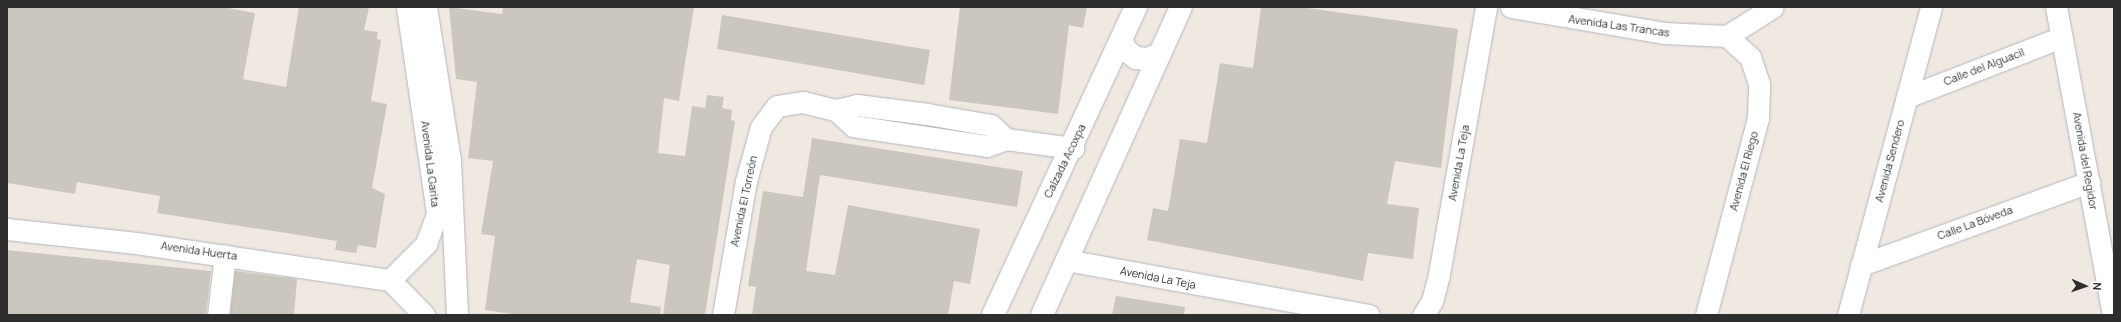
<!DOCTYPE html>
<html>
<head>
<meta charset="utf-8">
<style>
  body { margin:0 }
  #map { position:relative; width:2121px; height:322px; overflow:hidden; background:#efe9e1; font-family:Manrope,sans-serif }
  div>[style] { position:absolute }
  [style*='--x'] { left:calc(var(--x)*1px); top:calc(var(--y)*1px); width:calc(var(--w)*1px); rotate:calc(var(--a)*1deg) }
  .building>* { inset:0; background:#cbc7bf }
  .roads { filter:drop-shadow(0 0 1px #b4b7c1) drop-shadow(0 0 1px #b4b7c1) }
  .street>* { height:21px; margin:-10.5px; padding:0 10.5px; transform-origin:10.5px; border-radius:10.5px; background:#fff }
  .secondary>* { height:22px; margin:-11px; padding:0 11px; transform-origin:11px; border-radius:11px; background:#fff }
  span { translate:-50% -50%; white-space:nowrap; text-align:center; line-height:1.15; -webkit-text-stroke:4px #fff; paint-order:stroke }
  .street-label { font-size:11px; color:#2e2e2e }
  .frame { position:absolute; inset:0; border:8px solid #2e2e2e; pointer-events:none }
  .north { position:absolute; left:2065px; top:266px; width:40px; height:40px; -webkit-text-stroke:3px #fff; paint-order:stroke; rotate:92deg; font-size:11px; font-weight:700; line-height:16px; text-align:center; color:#2e2e2e }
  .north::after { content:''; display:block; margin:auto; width:14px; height:18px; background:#2e2e2e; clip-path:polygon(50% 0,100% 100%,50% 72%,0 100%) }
</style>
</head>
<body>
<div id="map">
  <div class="building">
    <div style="clip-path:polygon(7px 7px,223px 7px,255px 13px,243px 79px,286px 87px,299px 7px,369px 7px,364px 30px,378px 32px,377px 39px,381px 40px,371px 101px,387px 104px,372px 188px,385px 194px,376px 248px,358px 245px,356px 253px,335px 250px,337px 241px,157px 213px,160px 196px,77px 182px,75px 194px,7px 183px)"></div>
    <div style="clip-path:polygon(449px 7px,502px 14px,503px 7px,694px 7px,679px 101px,664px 98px,658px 153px,685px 156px,692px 106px,705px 108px,707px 95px,724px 97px,722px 108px,732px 110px,731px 120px,735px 121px,705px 315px,663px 315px,670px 265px,637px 259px,630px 302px,661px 307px,660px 315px,519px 315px,485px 310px,495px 236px,481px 234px,493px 161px,468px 158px,477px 82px,456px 79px)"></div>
    <div style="clip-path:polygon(960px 7px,1087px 7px,1083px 28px,1069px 25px,1058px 114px,949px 100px)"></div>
    <div style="clip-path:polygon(1261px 7px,1300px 7px,1458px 29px,1441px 168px,1395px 161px,1387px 204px,1419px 208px,1413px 259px,1368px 253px,1363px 281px,1147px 240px,1153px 208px,1168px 211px,1180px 139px,1207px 143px,1220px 63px,1253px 68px)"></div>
    <div style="clip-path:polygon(722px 15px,930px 50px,924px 85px,717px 49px)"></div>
    <div style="clip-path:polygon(812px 138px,1023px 171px,1017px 207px,820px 175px,806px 271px,835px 275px,848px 205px,980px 229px,970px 284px,954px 281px,948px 315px,752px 315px,756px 287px,748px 286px,763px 191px,803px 197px)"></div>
    <div style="clip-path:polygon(7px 250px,211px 271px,206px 315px,7px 315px)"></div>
    <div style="clip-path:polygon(235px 271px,297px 279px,294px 315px,230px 315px)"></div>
    <div style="clip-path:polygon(1116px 296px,1185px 307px,1184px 315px,1112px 315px)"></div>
  </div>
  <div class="roads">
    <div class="street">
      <div style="--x:426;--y:7;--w:155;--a:81.1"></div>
      <div style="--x:450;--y:160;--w:155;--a:87.4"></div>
      <div style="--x:1511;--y:7;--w:155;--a:9.6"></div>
      <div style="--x:1664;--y:33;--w:63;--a:2.7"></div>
      <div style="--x:2056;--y:7;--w:313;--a:79.5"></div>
      <div style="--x:1727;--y:36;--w:54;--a:-32.2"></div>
      <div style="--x:1907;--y:97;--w:166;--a:-21.2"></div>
      <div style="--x:836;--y:110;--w:22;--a:-13"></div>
      <div style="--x:857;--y:105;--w:71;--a:7.3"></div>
      <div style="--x:927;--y:114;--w:65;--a:9.8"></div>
      <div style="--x:991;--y:125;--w:21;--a:43"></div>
      <div style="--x:7;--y:229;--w:130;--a:6.2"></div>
      <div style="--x:136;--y:243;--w:257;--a:8.3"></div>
      <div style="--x:1066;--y:260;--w:308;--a:10.3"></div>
      <div style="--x:1861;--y:265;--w:243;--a:-20"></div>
      <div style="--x:390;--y:280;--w:51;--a:-45"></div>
      <div style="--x:426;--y:244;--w:33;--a:-70"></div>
      <div style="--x:437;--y:213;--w:208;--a:-98.3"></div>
      <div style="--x:390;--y:280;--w:49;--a:45.8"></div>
      <div style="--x:218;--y:315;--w:60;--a:-83.3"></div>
      <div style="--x:723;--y:315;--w:136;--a:-80.3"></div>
      <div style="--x:746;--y:181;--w:56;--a:-74.5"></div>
      <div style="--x:761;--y:127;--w:26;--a:-53"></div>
      <div style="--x:777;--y:106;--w:26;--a:-9"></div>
      <div style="--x:803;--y:102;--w:34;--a:14"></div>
      <div style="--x:836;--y:110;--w:23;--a:43"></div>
      <div style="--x:853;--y:126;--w:135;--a:8.5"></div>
      <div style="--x:987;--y:146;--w:20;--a:-20"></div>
      <div style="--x:1006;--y:139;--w:68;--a:7.7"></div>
      <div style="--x:1423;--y:315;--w:17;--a:-57"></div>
      <div style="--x:1432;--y:301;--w:28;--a:-75"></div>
      <div style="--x:1439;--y:274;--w:271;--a:-80"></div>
      <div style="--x:1706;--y:315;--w:204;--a:-75.2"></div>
      <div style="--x:1758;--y:118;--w:34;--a:-88"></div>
      <div style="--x:1759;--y:84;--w:28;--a:-108"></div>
      <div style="--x:1750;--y:57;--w:31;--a:-138"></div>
      <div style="--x:1848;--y:315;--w:319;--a:-74.9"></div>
    </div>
    <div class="secondary">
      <div style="--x:1121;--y:39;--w:12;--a:66"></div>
      <div style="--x:1126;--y:50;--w:13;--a:39"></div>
      <div style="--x:1136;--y:58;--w:12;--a:5"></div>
      <div style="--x:1148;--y:59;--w:12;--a:-24"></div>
      <div style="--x:993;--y:315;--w:340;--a:-65.1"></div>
      <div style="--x:1042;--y:315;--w:338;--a:-65.7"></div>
    </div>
  </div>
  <div class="street-label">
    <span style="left:1619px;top:26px;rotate:8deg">Avenida Las Trancas</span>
    <span style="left:1984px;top:67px;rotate:-21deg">Calle del Alguacil</span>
    <span style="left:1065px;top:161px;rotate:-64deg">Calzada Acoxpa</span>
    <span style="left:1890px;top:161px;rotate:-75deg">Avenida Sendero</span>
    <span style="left:2085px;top:161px;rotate:80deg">Avenida del Regidor</span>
    <span style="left:1459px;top:163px;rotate:-80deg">Avenida La Teja</span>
    <span style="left:430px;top:164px;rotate:83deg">Avenida La Garita</span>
    <span style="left:1744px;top:171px;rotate:-75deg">Avenida El Riego</span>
    <span style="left:744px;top:201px;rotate:-78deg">Avenida El Torreón</span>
    <span style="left:1975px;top:223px;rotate:-20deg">Calle La Bóveda</span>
    <span style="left:199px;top:251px;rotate:8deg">Avenida Huerta</span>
    <span style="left:1158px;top:278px;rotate:11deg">Avenida La Teja</span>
  </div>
  <div class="frame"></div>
  <div class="north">N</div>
</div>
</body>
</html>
